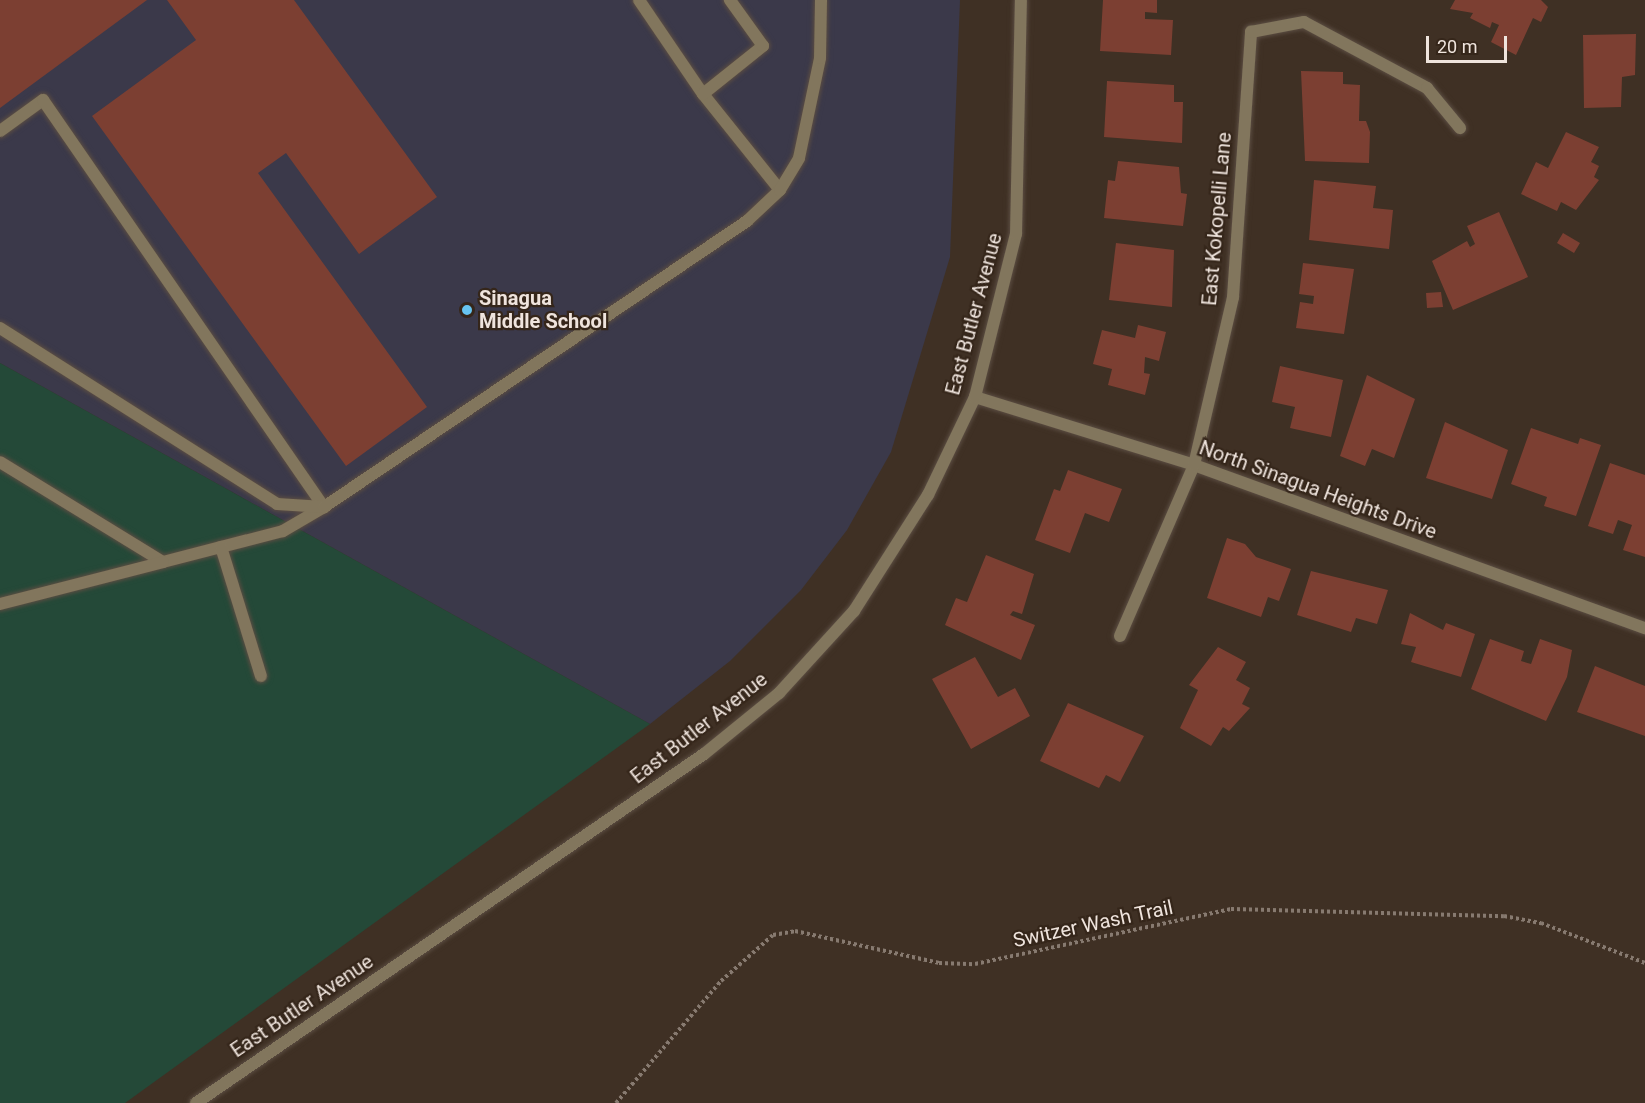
<!DOCTYPE html>
<html>
<head>
<meta charset="utf-8">
<style>
  body { margin:0 }
  #map { position:relative; width:1645px; height:1103px; overflow:hidden; background:#3f3024; font-family:Roboto,sans-serif }
  div>[style] { position:absolute }
  [style*='--x'] { left:calc(var(--x)*1px); top:calc(var(--y)*1px); width:calc(var(--w)*1px); rotate:calc(var(--a)*1deg) }
  .education>* { inset:0; background:#3b394a }
  .green>* { inset:0; background:#244938 }
  .building>* { inset:0; background:#7c3f32 }
  .path>* { height:4px; margin-top:-2px; transform-origin:0; background:repeating-linear-gradient(90deg,#877a70 0 3px,transparent 0 6px) }
  .roads { filter:drop-shadow(0 0 2px #5b4d42) drop-shadow(0 0 2px #5b4d42) }
  .service>* { height:12px; margin:-6px; padding:0 6px; transform-origin:6px; border-radius:6px; background:#82765d }
  .minor>* { height:12px; margin:-6px; padding:0 6px; transform-origin:6px; border-radius:6px; background:#82765d }
  .tertiary>* { height:12px; margin:-6px; padding:0 6px; transform-origin:6px; border-radius:6px; background:#82765d }
  .dots>* { width:16px; height:16px; translate:-50% -50%; box-sizing:border-box; border:3px solid #35261a; border-radius:50% }
  span { translate:-50% -50%; white-space:nowrap; text-align:center; line-height:1.15; -webkit-text-stroke:4.5px #35261a; paint-order:stroke }
  .street-label { font-size:20px; color:#efe4dd }
  .poi-label { font-size:20px; color:#efe4dd; font-weight:700 }
  .left { translate:0 -50%; text-align:left }
  .scale { position:absolute; left:1426px; top:36px; width:81px; height:27px; box-sizing:border-box; border:3px solid #efe4dd; border-top:0; padding-left:8px; font-size:18px; line-height:21px; white-space:nowrap; color:#efe4dd; -webkit-text-stroke:4px #35261a; paint-order:stroke }
</style>
</head>
<body>
<div id="map">
  <div class="education">
    <div style="clip-path:polygon(0 0,960px 0,950px 257px,891px 452px,847px 530px,801px 590px,730px 661px,650px 724px,0 363px)"></div>
  </div>
  <div class="green">
    <div style="clip-path:polygon(0 363px,650px 724px,125px 1103px,0 1103px)"></div>
  </div>
  <div class="building">
    <div style="clip-path:polygon(0 0,147px 0,0 108px)"></div>
    <div style="clip-path:polygon(167px 0,294px 0,437px 197px,359px 254px,286px 153px,258px 173px,427px 407px,346px 466px,92px 116px,196px 40px)"></div>
    <div style="clip-path:polygon(1103px 0,1157px 0,1157px 13px,1145px 12px,1145px 19px,1173px 20px,1171px 55px,1100px 51px)"></div>
    <div style="clip-path:polygon(1455px 0,1541px 0,1548px 7px,1541px 22px,1533px 18px,1516px 55px,1491px 42px,1499px 25px,1492px 22px,1490px 28px,1470px 18px,1473px 13px,1450px 9px)"></div>
    <div style="clip-path:polygon(1636px 34px,1635px 75px,1622px 77px,1621px 107px,1584px 108px,1583px 35px)"></div>
    <div style="clip-path:polygon(1301px 71px,1343px 72px,1343px 84px,1360px 85px,1359px 121px,1366px 121px,1370px 132px,1369px 163px,1305px 161px)"></div>
    <div style="clip-path:polygon(1107px 81px,1174px 85px,1174px 102px,1183px 102px,1182px 143px,1104px 137px)"></div>
    <div style="clip-path:polygon(1566px 132px,1599px 147px,1591px 162px,1599px 166px,1594px 177px,1599px 180px,1576px 210px,1561px 202px,1557px 211px,1521px 194px,1536px 162px,1548px 168px)"></div>
    <div style="clip-path:polygon(1118px 161px,1179px 167px,1181px 193px,1187px 194px,1183px 226px,1104px 218px,1108px 180px,1115px 181px)"></div>
    <div style="clip-path:polygon(1314px 180px,1376px 186px,1373px 208px,1393px 210px,1389px 249px,1309px 240px)"></div>
    <div style="clip-path:polygon(1499px 212px,1528px 277px,1453px 310px,1432px 261px,1467px 241px,1470px 247px,1475px 244px,1467px 226px)"></div>
    <div style="clip-path:polygon(1563px 233px,1580px 243px,1574px 253px,1557px 243px)"></div>
    <div style="clip-path:polygon(1116px 243px,1174px 250px,1172px 307px,1109px 300px)"></div>
    <div style="clip-path:polygon(1303px 263px,1354px 269px,1344px 334px,1296px 328px,1300px 302px,1313px 304px,1314px 296px,1299px 294px)"></div>
    <div style="clip-path:polygon(1441px 292px,1443px 307px,1427px 308px,1426px 293px)"></div>
    <div style="clip-path:polygon(1138px 325px,1166px 332px,1159px 361px,1145px 357px,1144px 373px,1150px 374px,1145px 395px,1108px 385px,1112px 369px,1093px 364px,1102px 330px,1135px 338px)"></div>
    <div style="clip-path:polygon(1280px 366px,1343px 380px,1331px 437px,1290px 428px,1295px 407px,1272px 402px)"></div>
    <div style="clip-path:polygon(1367px 375px,1415px 399px,1394px 458px,1372px 449px,1365px 466px,1340px 456px)"></div>
    <div style="clip-path:polygon(1445px 422px,1508px 450px,1492px 499px,1426px 478px)"></div>
    <div style="clip-path:polygon(1531px 428px,1578px 444px,1580px 438px,1601px 445px,1576px 516px,1544px 506px,1547px 497px,1511px 484px)"></div>
    <div style="clip-path:polygon(1610px 463px,1645px 475px,1645px 557px,1623px 550px,1632px 525px,1618px 520px,1613px 534px,1588px 526px)"></div>
    <div style="clip-path:polygon(1068px 470px,1122px 489px,1109px 522px,1085px 513px,1070px 553px,1035px 540px,1054px 489px,1060px 491px)"></div>
    <div style="clip-path:polygon(1227px 538px,1245px 544px,1256px 557px,1291px 569px,1279px 601px,1268px 597px,1261px 617px,1207px 598px)"></div>
    <div style="clip-path:polygon(986px 555px,1034px 574px,1022px 614px,1013px 611px,1010px 615px,1035px 625px,1021px 660px,945px 625px,956px 598px,967px 602px)"></div>
    <div style="clip-path:polygon(1311px 571px,1388px 590px,1377px 624px,1356px 618px,1351px 632px,1297px 615px)"></div>
    <div style="clip-path:polygon(1410px 613px,1443px 630px,1446px 623px,1475px 634px,1461px 677px,1411px 662px,1416px 647px,1401px 644px)"></div>
    <div style="clip-path:polygon(1490px 639px,1524px 651px,1521px 661px,1531px 664px,1540px 639px,1572px 650px,1567px 677px,1546px 721px,1471px 689px)"></div>
    <div style="clip-path:polygon(1218px 647px,1246px 662px,1236px 680px,1250px 688px,1242px 704px,1250px 708px,1229px 731px,1223px 727px,1211px 746px,1180px 728px,1198px 690px,1189px 685px)"></div>
    <div style="clip-path:polygon(975px 657px,998px 697px,1015px 688px,1030px 716px,971px 749px,932px 679px)"></div>
    <div style="clip-path:polygon(1595px 666px,1645px 686px,1645px 736px,1577px 712px)"></div>
    <div style="clip-path:polygon(1068px 703px,1144px 736px,1120px 782px,1106px 775px,1099px 788px,1040px 761px)"></div>
  </div>
  <div class="path">
    <div style="--x:616;--y:1103;--w:161;--a:-49.3"></div>
    <div style="--x:721;--y:981;--w:69;--a:-41.5"></div>
    <div style="--x:773;--y:935;--w:22;--a:-10"></div>
    <div style="--x:795;--y:931;--w:148;--a:12.5"></div>
    <div style="--x:939;--y:963;--w:36;--a:2"></div>
    <div style="--x:975;--y:964;--w:262;--a:-12.1"></div>
    <div style="--x:1231;--y:909;--w:273;--a:1.5"></div>
    <div style="--x:1504;--y:916;--w:38;--a:11"></div>
    <div style="--x:1541;--y:923;--w:111;--a:21"></div>
  </div>
  <div class="roads">
    <div class="service">
      <div style="--x:639;--y:0;--w:114;--a:55.8"></div>
      <div style="--x:703;--y:94;--w:123;--a:51.3"></div>
      <div style="--x:703;--y:94;--w:77;--a:-38.7"></div>
      <div style="--x:763;--y:46;--w:57;--a:-125.7"></div>
      <div style="--x:0;--y:131;--w:53;--a:-35.8"></div>
      <div style="--x:43;--y:100;--w:495;--a:55.4"></div>
      <div style="--x:324;--y:507;--w:48;--a:149.7"></div>
      <div style="--x:283;--y:531;--w:124;--a:165.5"></div>
      <div style="--x:163;--y:562;--w:191;--a:-148.5"></div>
      <div style="--x:0;--y:328;--w:328;--a:32.4"></div>
      <div style="--x:277;--y:504;--w:47;--a:3.7"></div>
      <div style="--x:324;--y:507;--w:511;--a:-34.06"></div>
      <div style="--x:747;--y:221;--w:45;--a:-43.2"></div>
      <div style="--x:780;--y:190;--w:37;--a:-59"></div>
      <div style="--x:799;--y:158;--w:102;--a:-78.1"></div>
      <div style="--x:820;--y:58;--w:58;--a:-89"></div>
      <div style="--x:221;--y:547;--w:135;--a:72.8"></div>
      <div style="--x:0;--y:604;--w:168;--a:-14.4"></div>
    </div>
    <div class="minor">
      <div style="--x:975;--y:397;--w:229;--a:17.2"></div>
      <div style="--x:1194;--y:465;--w:480;--a:19.9"></div>
      <div style="--x:1120;--y:636;--w:186;--a:-66.6"></div>
      <div style="--x:1194;--y:465;--w:172;--a:-76.9"></div>
      <div style="--x:1233;--y:297;--w:266;--a:-86.1"></div>
      <div style="--x:1251;--y:32;--w:54;--a:-10.7"></div>
      <div style="--x:1304;--y:22;--w:140;--a:28.2"></div>
      <div style="--x:1427;--y:88;--w:52;--a:50.5"></div>
    </div>
    <div class="tertiary">
      <div style="--x:196;--y:1103;--w:616;--a:-34.49"></div>
      <div style="--x:704;--y:754;--w:97;--a:-39.1"></div>
      <div style="--x:779;--y:693;--w:111;--a:-47.6"></div>
      <div style="--x:854;--y:611;--w:138;--a:-57.5"></div>
      <div style="--x:928;--y:495;--w:109;--a:-64.4"></div>
      <div style="--x:975;--y:397;--w:168;--a:-75.9"></div>
      <div style="--x:1016;--y:234;--w:234;--a:-88.8"></div>
    </div>
  </div>
  <div class="dots">
    <div style="left:467px;top:310px;background:#67c4f0"></div>
  </div>
  <div class="street-label">
    <span style="left:1217px;top:219px;rotate:-85deg">East Kokopelli Lane</span>
    <span style="left:974px;top:314px;rotate:-75deg">East Butler Avenue</span>
    <span style="left:1318px;top:490px;rotate:20deg">North Sinagua Heights Drive</span>
    <span style="left:699px;top:728px;rotate:-38deg">East Butler Avenue</span>
    <span style="left:1093px;top:924px;rotate:-12deg">Switzer Wash Trail</span>
    <span style="left:302px;top:1006px;rotate:-34deg">East Butler Avenue</span>
  </div>
  <div class="poi-label">
    <span class="left" style="left:479px;top:310px">Sinagua<br>Middle School</span>
  </div>
  <div class="scale">20 m</div>
</div>
</body>
</html>
